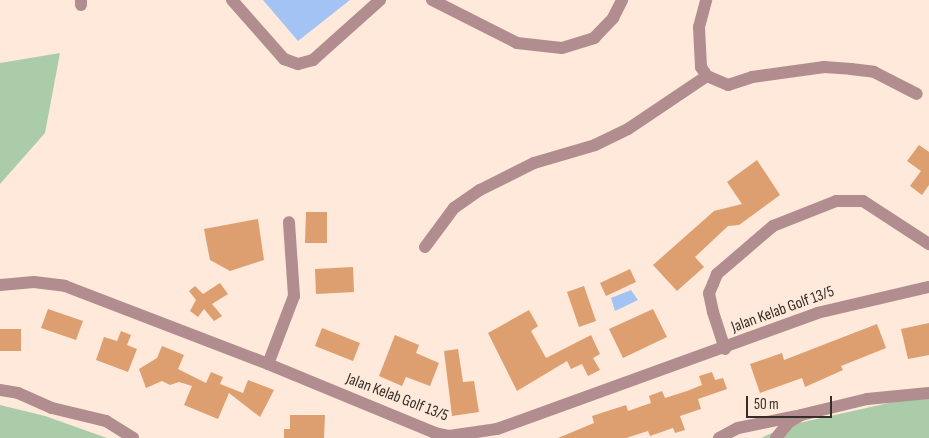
<!DOCTYPE html>
<html>
<head>
<meta charset="utf-8">
<style>
  body { margin:0 }
  #map { position:relative; width:929px; height:438px; overflow:hidden; background:#fee9da; font-family:"Sofia Sans Condensed",sans-serif }
  div>[style] { position:absolute }
  [style*='--x'] { left:calc(var(--x)*1px); top:calc(var(--y)*1px); width:calc(var(--w)*1px); rotate:calc(var(--a)*1deg) }
  .green>* { inset:0; background:#abcca9 }
  .water>* { inset:0; background:#a2c3f4 }
  .building>* { inset:0; background:#de9f70 }
  .minor>* { height:12px; margin:-6px; padding:0 6px; transform-origin:6px; border-radius:6px; background:#b18d8f }
  span { translate:-50% -50%; white-space:nowrap; text-align:center; line-height:1.15; -webkit-text-stroke:4px #fee9da; paint-order:stroke }
  .street-label { font-size:16px; color:#352d28 }
  .scale { position:absolute; left:746px; top:396px; width:86px; height:22px; box-sizing:border-box; border:2px solid #352d28; border-top:0; padding-left:6px; font-size:15px; line-height:18px; white-space:nowrap; color:#352d28; -webkit-text-stroke:4px #fee9da; paint-order:stroke }
</style>
</head>
<body>
<div id="map">
  <div class="green">
    <div style="clip-path:polygon(60px 53px,45px 133px,0 184px,0 63px)"></div>
    <div style="clip-path:polygon(929px 394px,929px 438px,761px 438px,790px 425px)"></div>
    <div style="clip-path:polygon(0 405px,45px 416px,107px 438px,0 438px)"></div>
  </div>
  <div class="water">
    <div style="clip-path:polygon(263px 0,350px 0,298px 41px)"></div>
    <div style="clip-path:polygon(631px 290px,638px 300px,615px 311px,611px 298px)"></div>
  </div>
  <div class="building">
    <div style="clip-path:polygon(919px 145px,929px 152px,929px 185px,922px 195px,910px 186px,921px 171px,907px 161px)"></div>
    <div style="clip-path:polygon(757px 160px,780px 195px,739px 225px,728px 226px,695px 257px,704px 267px,677px 291px,653px 265px,714px 211px,742px 204px,727px 182px)"></div>
    <div style="clip-path:polygon(306px 212px,327px 212px,327px 243px,305px 243px)"></div>
    <div style="clip-path:polygon(258px 219px,264px 260px,230px 271px,210px 260px,204px 229px)"></div>
    <div style="clip-path:polygon(353px 267px,354px 292px,316px 294px,315px 269px)"></div>
    <div style="clip-path:polygon(630px 269px,636px 282px,606px 296px,600px 283px)"></div>
    <div style="clip-path:polygon(220px 283px,228px 294px,212px 304px,222px 316px,214px 321px,204px 309px,198px 317px,190px 311px,196px 300px,189px 291px,195px 286px,203px 294px)"></div>
    <div style="clip-path:polygon(584px 286px,596px 321px,579px 327px,567px 292px)"></div>
    <div style="clip-path:polygon(48px 309px,83px 321px,76px 340px,41px 328px)"></div>
    <div style="clip-path:polygon(653px 309px,667px 337px,623px 358px,609px 329px)"></div>
    <div style="clip-path:polygon(529px 310px,538px 326px,531px 331px,546px 358px,591px 335px,600px 354px,593px 358px,600px 370px,588px 376px,582px 364px,571px 369px,567px 361px,517px 391px,488px 333px)"></div>
    <div style="clip-path:polygon(929px 323px,929px 355px,908px 359px,901px 329px)"></div>
    <div style="clip-path:polygon(877px 324px,886px 348px,841px 366px,843px 370px,805px 387px,802px 378px,760px 393px,750px 364px,782px 353px,784px 360px)"></div>
    <div style="clip-path:polygon(322px 328px,360px 343px,353px 361px,315px 346px)"></div>
    <div style="clip-path:polygon(0 329px,21px 329px,21px 351px,0 351px)"></div>
    <div style="clip-path:polygon(121px 331px,131px 335px,127px 345px,137px 349px,128px 372px,96px 360px,104px 337px,117px 341px)"></div>
    <div style="clip-path:polygon(395px 335px,419px 345px,416px 353px,439px 363px,430px 386px,406px 377px,402px 386px,379px 376px)"></div>
    <div style="clip-path:polygon(162px 346px,184px 355px,178px 369px,206px 383px,211px 372px,223px 377px,220px 384px,243px 393px,248px 380px,274px 390px,260px 417px,229px 393px,218px 419px,184px 405px,192px 386px,179px 382px,170px 385px,162px 381px,146px 388px,139px 369px,157px 358px)"></div>
    <div style="clip-path:polygon(458px 349px,463px 382px,474px 381px,479px 412px,452px 416px,444px 351px)"></div>
    <div style="clip-path:polygon(712px 372px,715px 380px,723px 378px,727px 389px,698px 399px,701px 409px,680px 416px,685px 430px,675px 433px,673px 428px,650px 436px,648px 431px,626px 438px,558px 438px,594px 423px,592px 416px,626px 405px,628px 411px,651px 403px,649px 396px,662px 391px,665px 398px,687px 391px,702px 385px,699px 376px)"></div>
    <div style="clip-path:polygon(290px 415px,325px 415px,324px 438px,284px 438px,284px 429px,290px 429px)"></div>
  </div>
  <div class="minor">
    <div style="--x:81;--y:0;--w:5;--a:90"></div>
    <div style="--x:232;--y:0;--w:79;--a:48.6"></div>
    <div style="--x:284;--y:59;--w:15;--a:20"></div>
    <div style="--x:298;--y:64;--w:16;--a:-15"></div>
    <div style="--x:313;--y:60;--w:90;--a:-41.8"></div>
    <div style="--x:432;--y:0;--w:95;--a:26.8"></div>
    <div style="--x:517;--y:43;--w:45;--a:6.3"></div>
    <div style="--x:562;--y:48;--w:34;--a:-17"></div>
    <div style="--x:594;--y:38;--w:28;--a:-46"></div>
    <div style="--x:613;--y:18;--w:20;--a:-63"></div>
    <div style="--x:707;--y:76;--w:23;--a:23"></div>
    <div style="--x:728;--y:85;--w:25;--a:-18"></div>
    <div style="--x:752;--y:77;--w:73;--a:-7.9"></div>
    <div style="--x:824;--y:67;--w:27;--a:4"></div>
    <div style="--x:851;--y:69;--w:23;--a:7"></div>
    <div style="--x:874;--y:72;--w:48;--a:27.1"></div>
    <div style="--x:425;--y:247;--w:49;--a:-53.4"></div>
    <div style="--x:454;--y:208;--w:32;--a:-35"></div>
    <div style="--x:480;--y:190;--w:60;--a:-26.6"></div>
    <div style="--x:534;--y:163;--w:64;--a:-16.4"></div>
    <div style="--x:595;--y:145;--w:37;--a:-26"></div>
    <div style="--x:628;--y:129;--w:95;--a:-33.9"></div>
    <div style="--x:707;--y:76;--w:11;--a:-124"></div>
    <div style="--x:701;--y:67;--w:40;--a:-92.9"></div>
    <div style="--x:699;--y:27;--w:28;--a:-75"></div>
    <div style="--x:0;--y:285;--w:34;--a:-5"></div>
    <div style="--x:34;--y:282;--w:31;--a:7"></div>
    <div style="--x:65;--y:286;--w:217;--a:21"></div>
    <div style="--x:268;--y:364;--w:181;--a:22.4"></div>
    <div style="--x:435;--y:433;--w:14;--a:12"></div>
    <div style="--x:449;--y:436;--w:49;--a:-8.3"></div>
    <div style="--x:497;--y:429;--w:340;--a:-19.9"></div>
    <div style="--x:817;--y:313;--w:115;--a:-13.1"></div>
    <div style="--x:725;--y:349;--w:39;--a:-108"></div>
    <div style="--x:713;--y:312;--w:19;--a:-102"></div>
    <div style="--x:709;--y:293;--w:10;--a:-66"></div>
    <div style="--x:713;--y:284;--w:11;--a:-68"></div>
    <div style="--x:717;--y:274;--w:74;--a:-40.6"></div>
    <div style="--x:773;--y:226;--w:68;--a:-21.6"></div>
    <div style="--x:836;--y:201;--w:27;--a:0"></div>
    <div style="--x:863;--y:201;--w:79;--a:33.1"></div>
    <div style="--x:268;--y:364;--w:73;--a:-69.1"></div>
    <div style="--x:294;--y:296;--w:74;--a:-93.9"></div>
    <div style="--x:0;--y:390;--w:18;--a:9"></div>
    <div style="--x:18;--y:393;--w:37;--a:24"></div>
    <div style="--x:52;--y:408;--w:56;--a:13.5"></div>
    <div style="--x:106;--y:421;--w:32;--a:32"></div>
    <div style="--x:719;--y:438;--w:21;--a:-28"></div>
    <div style="--x:738;--y:428;--w:59;--a:-11.7"></div>
    <div style="--x:776;--y:438;--w:21;--a:-51"></div>
    <div style="--x:789;--y:422;--w:14;--a:-30"></div>
    <div style="--x:801;--y:415;--w:68;--a:-13.6"></div>
    <div style="--x:867;--y:399;--w:62;--a:-5.5"></div>
  </div>
  <div class="street-label">
    <span style="left:783px;top:310px;rotate:-20deg">Jalan Kelab Golf 13/5</span>
    <span style="left:397px;top:398px;rotate:21deg">Jalan Kelab Golf 13/5</span>
  </div>
  <div class="scale">50 m</div>
</div>
</body>
</html>
